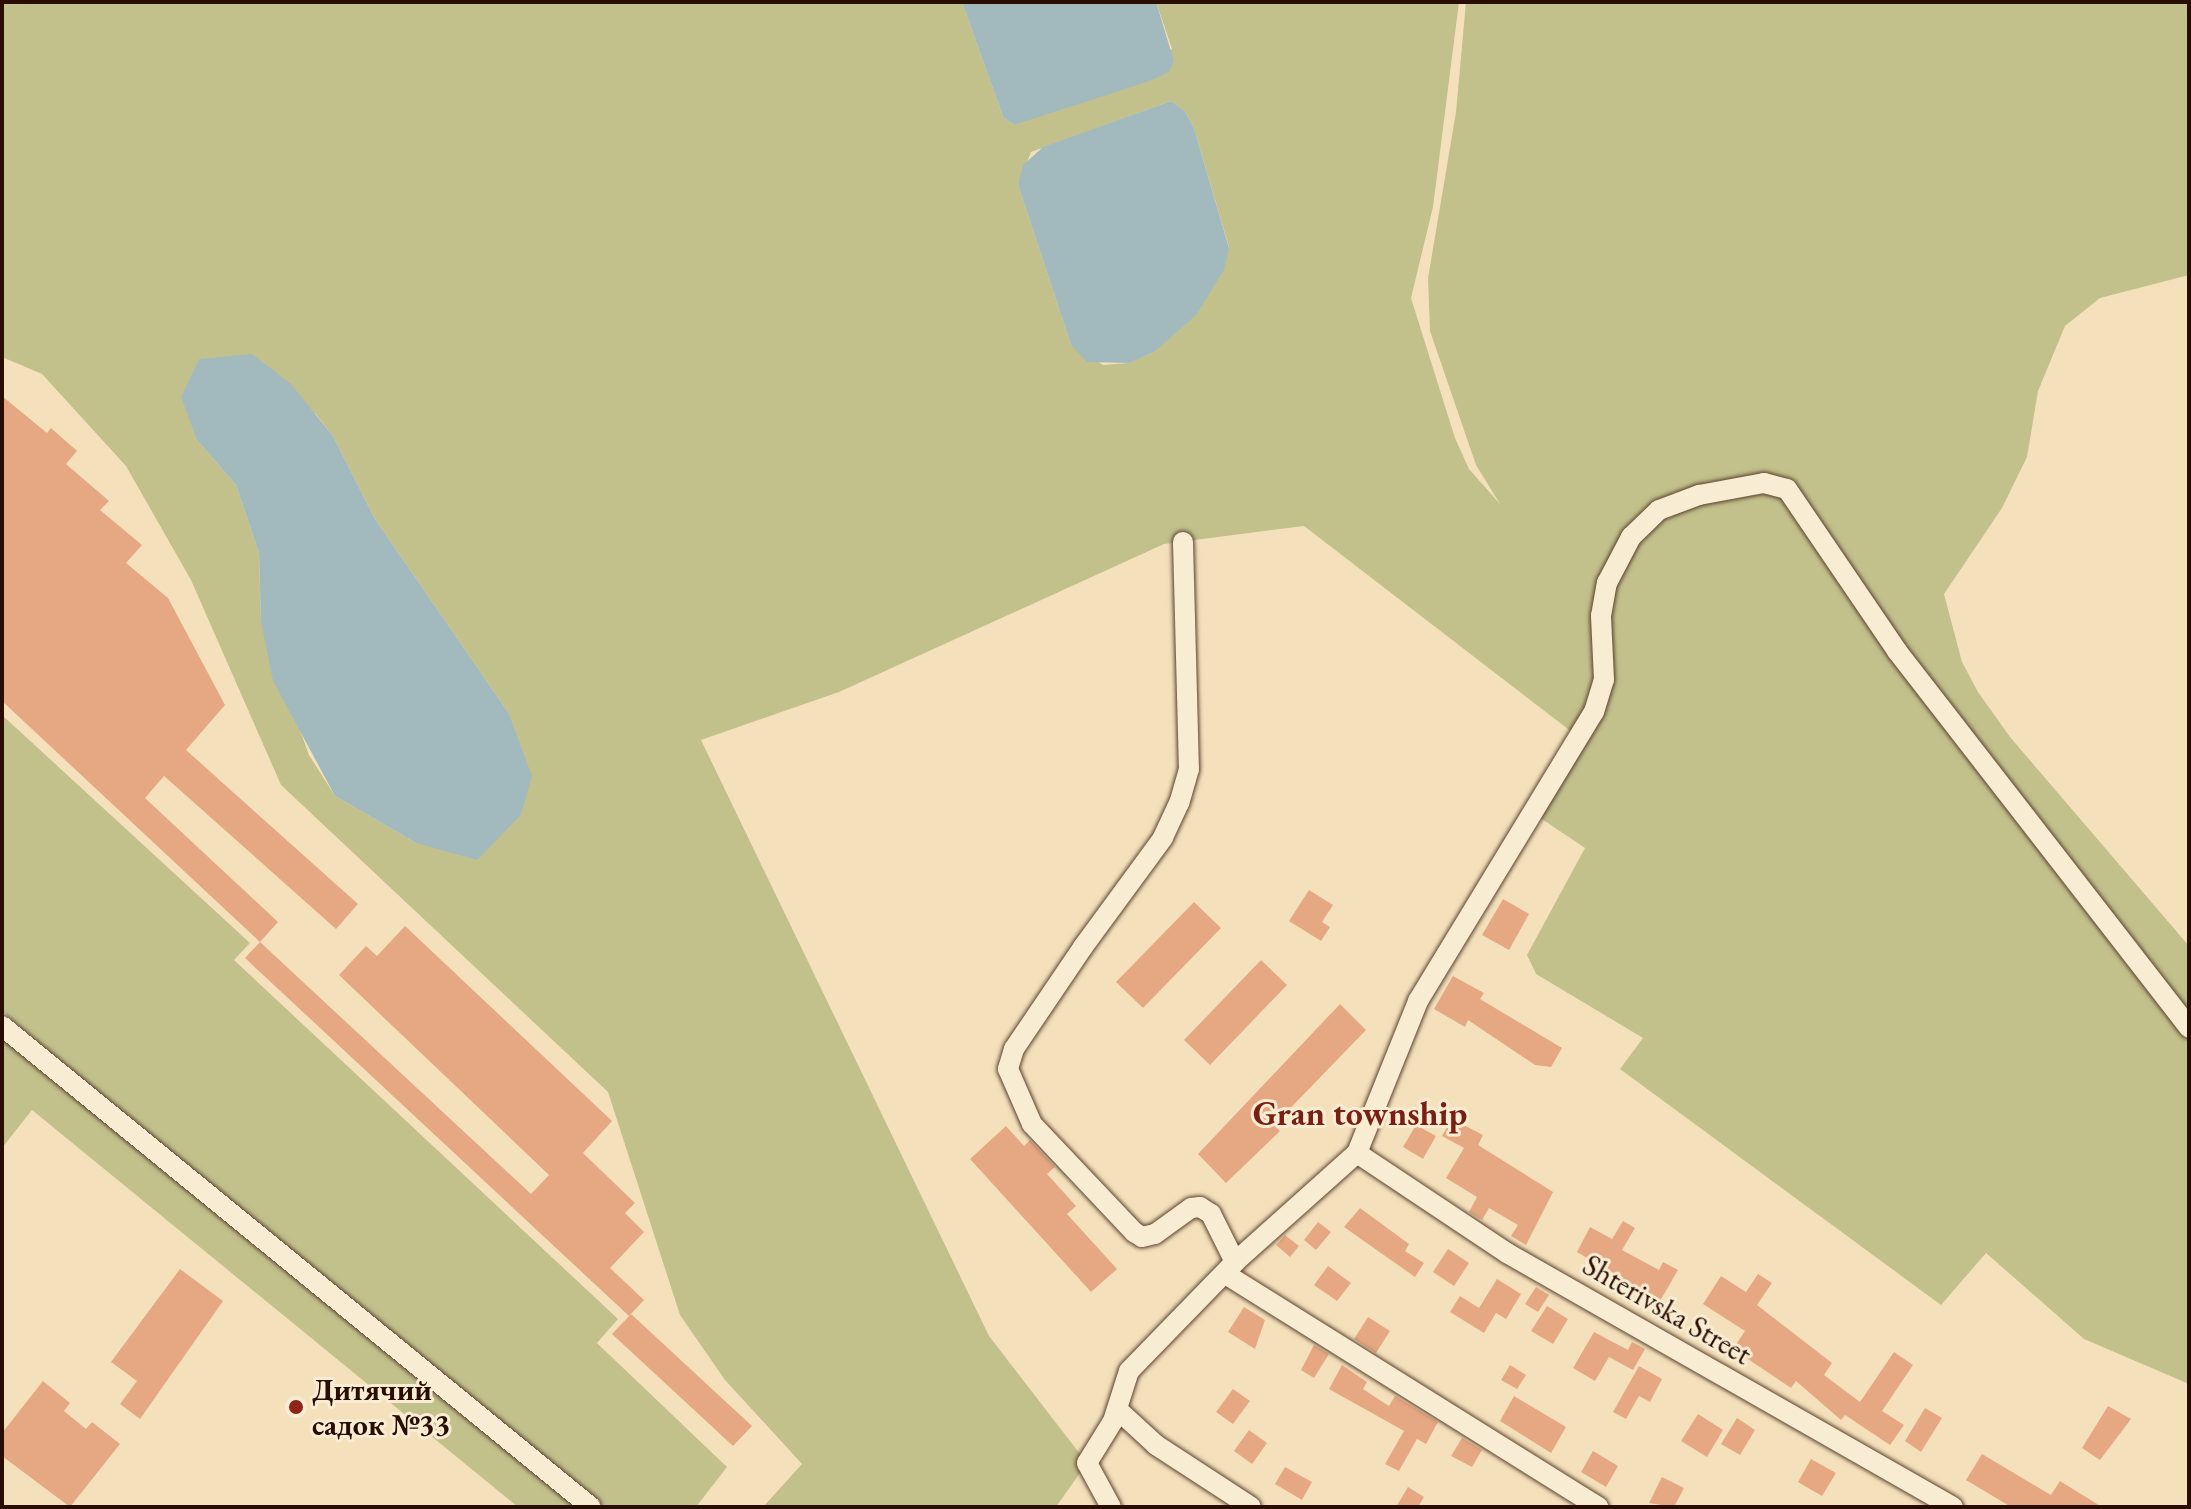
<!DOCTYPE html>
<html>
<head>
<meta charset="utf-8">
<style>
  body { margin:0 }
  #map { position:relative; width:2191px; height:1509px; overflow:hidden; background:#f4e1bc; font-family:"EB Garamond",serif }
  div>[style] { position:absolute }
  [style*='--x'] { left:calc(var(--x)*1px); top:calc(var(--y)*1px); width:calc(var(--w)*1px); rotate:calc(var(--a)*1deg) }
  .green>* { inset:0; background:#c2c18c }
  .water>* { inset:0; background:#a2babd }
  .building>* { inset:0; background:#e6a882 }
  .roads { filter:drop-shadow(0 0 2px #5c422f) drop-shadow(0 0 2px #5c422f) }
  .minor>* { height:20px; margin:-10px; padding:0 10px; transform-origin:10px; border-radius:10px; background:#f8ecd3 }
  .dots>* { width:22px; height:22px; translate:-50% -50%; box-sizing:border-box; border:4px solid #f8ecd3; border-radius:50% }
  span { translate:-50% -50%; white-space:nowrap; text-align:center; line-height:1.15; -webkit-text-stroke:6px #f8ecd3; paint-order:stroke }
  .street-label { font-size:30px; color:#290d00 }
  .poi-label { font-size:30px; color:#290d00; font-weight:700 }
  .left { translate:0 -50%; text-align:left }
  .quarter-label { font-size:34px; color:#7a1f14; font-weight:700 }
  .frame { position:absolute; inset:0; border:4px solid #290d00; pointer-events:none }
</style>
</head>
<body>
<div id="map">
  <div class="green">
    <div style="clip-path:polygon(evenodd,9px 2px,962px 2px,1003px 117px,1014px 125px,1172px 49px,1156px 2px,1459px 2px,1433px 207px,1411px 298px,1455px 438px,1469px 469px,1500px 504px,1476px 465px,1430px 331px,1428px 278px,1456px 112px,1466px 2px,2189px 2px,2189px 275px,2100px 298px,2065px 326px,2038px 391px,2027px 457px,2002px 508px,1944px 594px,1962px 662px,1978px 692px,2010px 737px,2189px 946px,2189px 1384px,2084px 1339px,1986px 1253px,1941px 1305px,1620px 1069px,1643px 1038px,1536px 974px,1527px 955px,1585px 848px,1533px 813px,1577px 736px,1304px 526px,1164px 544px,839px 692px,701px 740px,989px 1336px,1087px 1463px,1056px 1507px,763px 1507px,802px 1464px,725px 1380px,680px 1315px,608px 1092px,281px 785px,191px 580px,126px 466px,42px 374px,2px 357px,2px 5px,9px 2px,1171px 101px,1185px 111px,1194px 128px,1229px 247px,1154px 352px,1128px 363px,1103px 365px,1071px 345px,1018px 185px,1031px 152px,1171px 101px,9px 2px,315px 413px,333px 436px,375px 519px,508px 712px,416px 843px,335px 796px,309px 755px,261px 622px,259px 553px,236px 485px,197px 440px,315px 413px)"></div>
    <div style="clip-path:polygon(2px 715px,250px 943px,234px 960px,618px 1319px,597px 1343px,727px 1467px,696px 1507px,518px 1507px,32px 1110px,2px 1148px,2px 1026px,197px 1179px,2px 1011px)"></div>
  </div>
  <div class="water">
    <div style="clip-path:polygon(962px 2px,1156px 2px,1174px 61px,1169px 72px,1150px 81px,1014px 125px,1003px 117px)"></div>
    <div style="clip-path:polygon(1171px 101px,1185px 111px,1194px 128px,1229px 248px,1224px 270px,1196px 315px,1154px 352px,1129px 363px,1087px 362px,1071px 345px,1018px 185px,1023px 165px,1043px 147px)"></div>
    <div style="clip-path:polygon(252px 354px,291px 384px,333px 436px,375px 519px,508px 712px,532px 776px,521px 815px,477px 860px,416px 843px,335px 796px,273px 681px,261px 622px,259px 553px,236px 485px,197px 440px,181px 397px,199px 359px)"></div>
  </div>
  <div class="building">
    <div style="clip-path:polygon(2px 396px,47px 433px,51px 428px,77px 451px,66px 464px,109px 501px,100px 510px,142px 545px,126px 563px,168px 598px,225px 705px,186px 750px,358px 904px,336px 929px,164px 776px,145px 798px,278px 922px,260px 942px,2px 701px)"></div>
    <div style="clip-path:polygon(1309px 890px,1333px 905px,1322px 922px,1330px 927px,1321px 941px,1289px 921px)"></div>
    <div style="clip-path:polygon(1503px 899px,1529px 914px,1509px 950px,1482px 935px)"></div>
    <div style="clip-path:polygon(1194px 902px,1221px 928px,1143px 1008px,1116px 982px)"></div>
    <div style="clip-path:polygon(405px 926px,612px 1121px,583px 1153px,635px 1203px,625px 1213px,644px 1232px,610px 1268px,644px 1300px,629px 1316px,245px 958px,260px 942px,531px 1194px,549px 1175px,339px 975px,366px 946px,377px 956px)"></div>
    <div style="clip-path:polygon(1261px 960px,1287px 985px,1210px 1065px,1184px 1040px)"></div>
    <div style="clip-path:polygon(1453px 976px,1484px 993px,1480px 999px,1562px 1048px,1551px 1067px,1535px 1065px,1468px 1020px,1465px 1027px,1434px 1009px)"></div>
    <div style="clip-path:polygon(1340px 1004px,1366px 1030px,1274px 1125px,1280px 1131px,1226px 1183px,1198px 1154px)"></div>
    <div style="clip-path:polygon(1452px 1119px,1483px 1135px,1478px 1145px,1553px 1192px,1526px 1245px,1511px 1236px,1518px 1225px,1489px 1208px,1482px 1220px,1469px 1212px,1477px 1197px,1446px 1178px,1464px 1148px,1442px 1136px)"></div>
    <div style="clip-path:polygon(1416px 1125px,1436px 1136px,1423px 1159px,1403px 1147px)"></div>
    <div style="clip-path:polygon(1006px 1126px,1024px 1146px,1030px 1140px,1055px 1167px,1047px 1174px,1076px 1206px,1067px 1214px,1117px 1269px,1091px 1292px,970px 1159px)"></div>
    <div style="clip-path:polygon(1360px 1208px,1409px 1244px,1405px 1251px,1424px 1263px,1415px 1277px,1344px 1227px)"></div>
    <div style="clip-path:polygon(1623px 1221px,1635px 1228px,1622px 1250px,1659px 1270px,1663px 1262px,1678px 1270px,1660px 1301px,1577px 1252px,1590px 1227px,1612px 1239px)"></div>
    <div style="clip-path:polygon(1318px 1222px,1331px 1232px,1316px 1250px,1304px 1240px)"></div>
    <div style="clip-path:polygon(1285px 1235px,1299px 1246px,1290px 1257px,1276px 1245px)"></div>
    <div style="clip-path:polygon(1448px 1249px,1469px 1263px,1454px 1286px,1433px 1272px)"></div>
    <div style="clip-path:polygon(1328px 1266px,1351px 1283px,1337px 1301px,1314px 1285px)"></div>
    <div style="clip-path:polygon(180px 1269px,223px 1301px,140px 1419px,120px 1404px,137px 1381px,111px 1362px)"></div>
    <div style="clip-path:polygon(1758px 1274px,1772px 1283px,1757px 1305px,1832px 1363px,1824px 1375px,1860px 1402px,1894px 1352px,1913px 1365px,1882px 1411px,1904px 1425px,1890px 1445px,1845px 1415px,1841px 1420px,1796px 1381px,1791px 1388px,1733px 1349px,1745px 1331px,1703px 1304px,1721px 1276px,1746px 1292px)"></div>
    <div style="clip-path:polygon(1497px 1279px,1521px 1294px,1506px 1319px,1496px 1313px,1484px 1333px,1450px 1312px,1460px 1296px,1479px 1308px)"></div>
    <div style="clip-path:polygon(1536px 1287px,1549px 1295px,1538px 1312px,1525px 1304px)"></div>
    <div style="clip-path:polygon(1547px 1306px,1568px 1319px,1553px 1344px,1531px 1331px)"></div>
    <div style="clip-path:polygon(1244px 1307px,1265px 1320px,1255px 1349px,1228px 1332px)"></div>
    <div style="clip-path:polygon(631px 1314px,752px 1426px,733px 1446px,612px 1334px)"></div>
    <div style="clip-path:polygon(1368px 1317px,1390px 1331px,1376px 1353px,1354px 1339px)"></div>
    <div style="clip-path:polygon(1594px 1332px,1628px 1350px,1632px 1342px,1645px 1349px,1633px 1370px,1609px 1357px,1595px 1381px,1573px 1368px)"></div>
    <div style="clip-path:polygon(1314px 1345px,1329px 1354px,1314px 1378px,1301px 1370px)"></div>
    <div style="clip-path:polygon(1342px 1365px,1367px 1382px,1363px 1389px,1389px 1406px,1395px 1396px,1438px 1422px,1426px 1444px,1417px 1439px,1399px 1471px,1385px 1464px,1404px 1431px,1329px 1389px)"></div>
    <div style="clip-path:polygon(1510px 1365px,1526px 1375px,1517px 1389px,1501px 1380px)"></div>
    <div style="clip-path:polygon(1639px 1366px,1662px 1379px,1650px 1402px,1639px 1396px,1626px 1419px,1613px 1412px)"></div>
    <div style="clip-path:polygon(43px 1381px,70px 1403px,64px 1411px,86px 1429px,92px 1422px,120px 1444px,70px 1507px,2px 1456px,2px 1433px)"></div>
    <div style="clip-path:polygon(1233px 1389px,1250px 1401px,1233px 1424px,1216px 1412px)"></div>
    <div style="clip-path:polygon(1514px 1396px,1566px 1427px,1551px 1453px,1500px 1421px)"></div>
    <div style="clip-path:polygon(2108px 1406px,2131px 1419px,2100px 1460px,2082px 1448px)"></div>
    <div style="clip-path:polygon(1925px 1408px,1942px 1418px,1921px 1452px,1905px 1441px)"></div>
    <div style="clip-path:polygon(1698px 1414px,1723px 1430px,1707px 1457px,1681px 1441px)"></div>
    <div style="clip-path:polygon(1737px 1418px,1755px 1430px,1740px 1455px,1721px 1444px)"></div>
    <div style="clip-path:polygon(1249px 1430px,1267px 1443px,1252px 1464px,1234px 1451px)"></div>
    <div style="clip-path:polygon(1462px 1438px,1482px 1450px,1472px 1467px,1451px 1456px)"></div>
    <div style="clip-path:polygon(1593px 1451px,1618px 1466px,1606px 1487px,1581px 1472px)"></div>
    <div style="clip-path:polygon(1982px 1454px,2051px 1495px,2060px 1481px,2102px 1507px,2011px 1507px,1966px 1480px)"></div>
    <div style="clip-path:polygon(1811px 1459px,1836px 1473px,1822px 1496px,1798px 1482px)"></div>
    <div style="clip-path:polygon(1285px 1467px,1312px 1482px,1302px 1500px,1275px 1484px)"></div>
    <div style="clip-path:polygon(1662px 1477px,1684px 1488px,1674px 1507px,1649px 1503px)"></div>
    <div style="clip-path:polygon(1408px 1487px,1424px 1497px,1418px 1507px,1396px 1507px)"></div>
  </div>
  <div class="roads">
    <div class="minor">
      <div style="--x:1183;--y:542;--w:227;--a:88.5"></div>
      <div style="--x:1189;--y:769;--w:35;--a:106"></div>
      <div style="--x:1179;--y:803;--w:38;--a:115"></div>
      <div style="--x:1163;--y:838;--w:135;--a:126.3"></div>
      <div style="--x:1083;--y:947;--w:123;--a:124.1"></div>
      <div style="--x:1014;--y:1049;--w:21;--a:107"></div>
      <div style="--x:1008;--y:1069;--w:60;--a:66.4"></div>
      <div style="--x:1032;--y:1124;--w:149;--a:46.6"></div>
      <div style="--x:1134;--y:1232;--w:9;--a:32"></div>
      <div style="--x:1142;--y:1237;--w:13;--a:-13"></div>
      <div style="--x:1155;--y:1234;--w:44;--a:-35.8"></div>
      <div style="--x:1191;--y:1208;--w:9;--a:-6"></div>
      <div style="--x:1200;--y:1207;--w:13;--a:32"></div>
      <div style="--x:1211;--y:1214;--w:54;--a:63.4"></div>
      <div style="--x:2;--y:1026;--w:760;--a:39.24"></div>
      <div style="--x:1357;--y:1153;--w:180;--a:33.7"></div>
      <div style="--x:1507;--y:1253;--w:513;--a:29.66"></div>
      <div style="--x:1227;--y:1275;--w:438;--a:32"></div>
      <div style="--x:1118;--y:1410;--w:52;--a:42.6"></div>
      <div style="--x:1156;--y:1445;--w:113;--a:33.1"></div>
      <div style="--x:1111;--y:1507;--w:50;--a:-118.6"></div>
      <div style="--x:1087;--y:1463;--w:49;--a:-58.2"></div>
      <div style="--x:1113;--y:1421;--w:52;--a:-72.3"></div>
      <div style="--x:1129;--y:1371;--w:152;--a:-45.8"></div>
      <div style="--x:1235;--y:1262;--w:164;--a:-41.8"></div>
      <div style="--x:1357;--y:1153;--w:164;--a:-68.1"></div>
      <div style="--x:1418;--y:1001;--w:338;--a:-58.7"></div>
      <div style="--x:1594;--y:712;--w:34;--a:-73"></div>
      <div style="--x:1604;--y:680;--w:64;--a:-92.7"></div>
      <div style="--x:1601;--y:616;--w:34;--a:-80"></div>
      <div style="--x:1607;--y:583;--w:52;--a:-62.4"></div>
      <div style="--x:1631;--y:537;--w:39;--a:-44"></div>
      <div style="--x:1659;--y:510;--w:43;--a:-20.6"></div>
      <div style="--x:1699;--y:495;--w:66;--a:-10.5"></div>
      <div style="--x:1764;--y:483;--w:24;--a:15"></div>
      <div style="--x:1787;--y:489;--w:196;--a:55.8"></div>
      <div style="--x:1897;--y:651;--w:477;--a:52.2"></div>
    </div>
  </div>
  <div class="dots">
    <div style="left:296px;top:1407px;background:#8f2418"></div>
  </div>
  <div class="street-label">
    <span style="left:1667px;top:1310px;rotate:30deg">Shterivska Street</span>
  </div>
  <div class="poi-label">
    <span class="left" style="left:312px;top:1407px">Дитячий<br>садок №33</span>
  </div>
  <div class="quarter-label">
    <span style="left:1360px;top:1114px">Gran township</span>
  </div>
  <div class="frame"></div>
</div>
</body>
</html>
